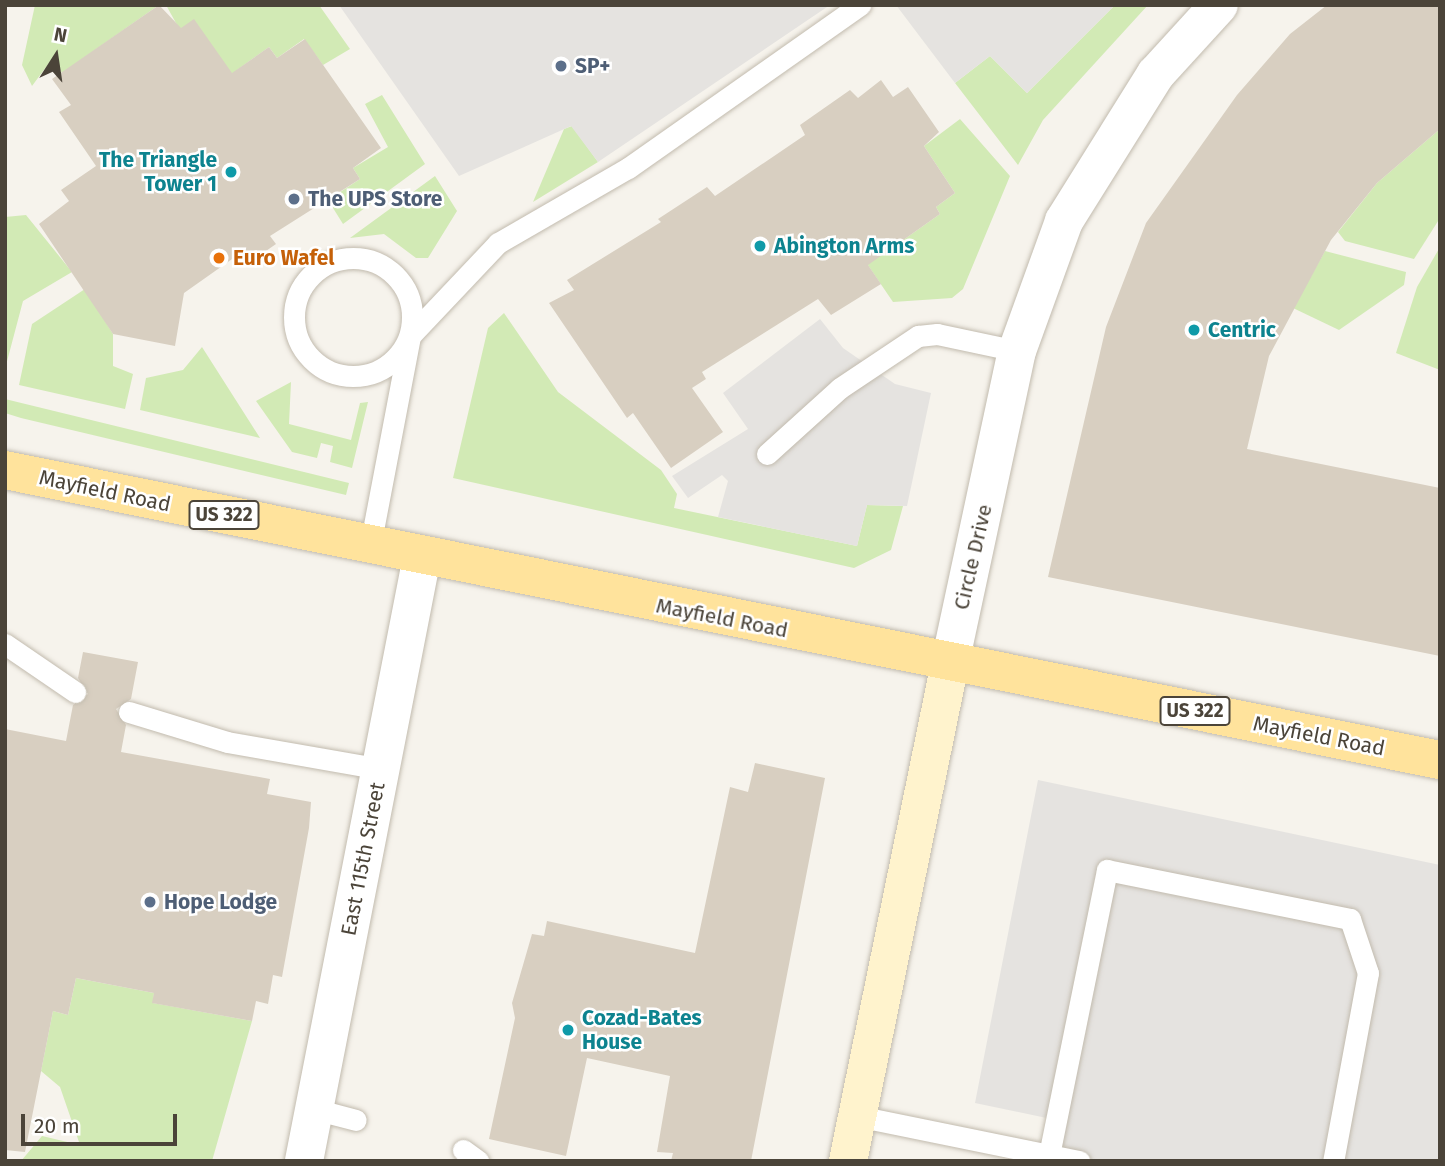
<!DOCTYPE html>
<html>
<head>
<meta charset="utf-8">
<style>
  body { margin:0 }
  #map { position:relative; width:1445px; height:1166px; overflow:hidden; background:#f6f3ec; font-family:"Fira Sans",sans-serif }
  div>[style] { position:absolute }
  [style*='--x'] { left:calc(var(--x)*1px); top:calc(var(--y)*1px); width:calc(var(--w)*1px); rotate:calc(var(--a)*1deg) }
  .green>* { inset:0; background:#d2eab5 }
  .parking>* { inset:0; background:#e5e3e0 }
  .building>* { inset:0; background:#d8cfc1 }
  .roads { filter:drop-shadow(0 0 2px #c2bbae) drop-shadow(0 0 2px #c2bbae) }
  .lane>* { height:21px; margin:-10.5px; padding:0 10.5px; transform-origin:10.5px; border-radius:10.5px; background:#fff }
  .lane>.ring { margin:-10.5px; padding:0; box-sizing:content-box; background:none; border:21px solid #fff; border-radius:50% }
  .street>* { height:38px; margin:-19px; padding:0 19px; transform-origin:19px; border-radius:19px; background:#fff }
  .secondary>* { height:38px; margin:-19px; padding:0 19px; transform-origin:19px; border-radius:19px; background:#fff3cd }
  .primary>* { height:38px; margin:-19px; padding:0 19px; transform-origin:19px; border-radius:19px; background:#ffe39c }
  .dots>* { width:19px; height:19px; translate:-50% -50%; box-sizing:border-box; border:4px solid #fff; border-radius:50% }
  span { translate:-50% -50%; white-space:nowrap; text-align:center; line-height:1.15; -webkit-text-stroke:5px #fff; paint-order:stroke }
  .shield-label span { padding:2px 5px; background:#fff; border:2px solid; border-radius:5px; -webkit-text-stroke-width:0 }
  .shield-label { font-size:19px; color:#4b4439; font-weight:700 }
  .service-label { font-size:21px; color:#4e5e75; font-weight:700 }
  .left { translate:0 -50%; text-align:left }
  .culture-label { font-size:21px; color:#0d838f; font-weight:700 }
  .right { translate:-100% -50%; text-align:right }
  .food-label { font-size:21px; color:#c56008; font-weight:700 }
  .street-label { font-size:21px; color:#4b4439 }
  .frame { position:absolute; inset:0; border:7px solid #4b4439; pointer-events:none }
  .north { position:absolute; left:21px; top:21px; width:70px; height:70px; -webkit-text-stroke:5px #fff; paint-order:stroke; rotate:12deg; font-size:19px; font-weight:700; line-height:28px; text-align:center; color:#4b4439 }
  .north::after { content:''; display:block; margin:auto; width:24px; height:32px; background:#4b4439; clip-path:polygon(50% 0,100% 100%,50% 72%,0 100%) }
  .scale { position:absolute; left:21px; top:1114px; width:156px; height:32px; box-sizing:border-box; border:4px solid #4b4439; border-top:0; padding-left:9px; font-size:21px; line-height:24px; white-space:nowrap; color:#4b4439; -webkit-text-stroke:5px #fff; paint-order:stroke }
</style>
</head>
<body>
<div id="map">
  <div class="green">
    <div style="clip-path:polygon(35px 5px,159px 5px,62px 73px,52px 59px,32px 86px,22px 65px)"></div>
    <div style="clip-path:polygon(166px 5px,319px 5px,350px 49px,323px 65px,304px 39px,277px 58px,269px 47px,237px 70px,218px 99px)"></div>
    <div style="clip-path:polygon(1115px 5px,1148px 5px,1043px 120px,1018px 165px,955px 83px,990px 56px,1027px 93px)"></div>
    <div style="clip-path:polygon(382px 95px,425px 164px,343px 224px,328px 200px,360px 179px,353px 168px,388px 147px,365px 104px)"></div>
    <div style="clip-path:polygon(960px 119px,1010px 176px,963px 289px,952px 298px,893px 302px,861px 255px,889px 250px,940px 214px,936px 207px,955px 193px,924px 146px)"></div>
    <div style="clip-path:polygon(572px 126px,598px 162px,533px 202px,564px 129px)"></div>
    <div style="clip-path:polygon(1440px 129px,1440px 218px,1414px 259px,1345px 241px,1338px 232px,1377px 183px)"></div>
    <div style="clip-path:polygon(435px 176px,457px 211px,428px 258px,416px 258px,384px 234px,350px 238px)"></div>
    <div style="clip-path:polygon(26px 215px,72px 272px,23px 301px,5px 369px,5px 217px)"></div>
    <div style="clip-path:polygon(1440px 247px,1440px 370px,1396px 353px,1417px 287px)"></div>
    <div style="clip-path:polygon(1325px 251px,1406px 272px,1404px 285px,1339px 330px,1293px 308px)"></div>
    <div style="clip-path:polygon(85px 289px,113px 334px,113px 366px,133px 374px,125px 409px,19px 385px,32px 324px)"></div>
    <div style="clip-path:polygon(504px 313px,558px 392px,661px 470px,677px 494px,674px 508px,857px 546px,867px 505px,903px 506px,891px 550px,854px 568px,453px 478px,488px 328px)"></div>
    <div style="clip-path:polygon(202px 347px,260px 438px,140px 410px,146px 378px,183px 370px)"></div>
    <div style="clip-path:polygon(291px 382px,289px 424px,351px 440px,360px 403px,368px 402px,352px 468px,330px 462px,333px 446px,321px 443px,317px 458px,292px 452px,256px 401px)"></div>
    <div style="clip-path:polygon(5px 399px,349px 483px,346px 495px,21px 418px,5px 413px)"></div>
    <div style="clip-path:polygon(76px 978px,154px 993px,153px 1003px,252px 1021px,212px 1161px,21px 1161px,42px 1136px,80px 1145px,60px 1087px,41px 1071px,53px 1011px,68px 1015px)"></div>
  </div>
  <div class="parking">
    <div style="clip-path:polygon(339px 5px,830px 5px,598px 162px,571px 126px,459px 176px)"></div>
    <div style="clip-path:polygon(896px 5px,1115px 5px,1027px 93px,990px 56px,955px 83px)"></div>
    <div style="clip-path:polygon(820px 319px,843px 348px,895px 384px,931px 393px,907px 506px,867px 505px,857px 546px,718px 517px,728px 481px,722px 475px,688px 498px,672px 476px,748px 429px,723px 393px)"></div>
    <div style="clip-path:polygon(1038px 780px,1440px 865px,1440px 1161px,1048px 1161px,1056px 1120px,975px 1103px)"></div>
  </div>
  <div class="building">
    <div style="clip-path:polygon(159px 5px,181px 28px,194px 19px,232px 73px,269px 47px,277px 58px,305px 39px,381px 148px,353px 168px,360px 179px,270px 236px,276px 244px,243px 267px,235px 257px,184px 293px,175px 346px,113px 334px,39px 224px,69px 201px,61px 190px,96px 166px,59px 112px,71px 105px,52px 79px)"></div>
    <div style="clip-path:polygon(1327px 5px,1440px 5px,1440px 129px,1377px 183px,1331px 240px,1269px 356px,1247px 449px,1440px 488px,1440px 656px,1048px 577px,1106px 327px,1146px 223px,1237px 95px,1290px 34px)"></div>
    <div style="clip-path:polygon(881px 80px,893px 97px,908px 87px,939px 132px,924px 146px,955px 193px,936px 207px,940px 214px,868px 265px,881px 284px,831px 315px,818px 299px,702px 372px,706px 379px,692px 388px,723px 432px,671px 468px,633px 413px,627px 418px,549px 303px,574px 290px,567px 280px,661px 222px,658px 219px,707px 187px,715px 196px,805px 135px,800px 125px,850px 90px,858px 98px)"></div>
    <div style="clip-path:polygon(83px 652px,138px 662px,131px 699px,116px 709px,126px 725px,121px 752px,270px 779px,267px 794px,311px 802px,309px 828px,282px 977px,273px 975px,268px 1004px,256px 1001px,252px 1021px,152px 1003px,154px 993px,76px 978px,68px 1015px,53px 1011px,25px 1152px,5px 1150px,5px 729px,66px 741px,73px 705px,88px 694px,78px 678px)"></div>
    <div style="clip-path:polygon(755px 763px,825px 778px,751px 1161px,671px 1161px,673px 1153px,657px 1152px,670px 1076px,587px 1058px,566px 1156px,489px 1139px,515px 1018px,512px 1003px,532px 934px,544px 936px,547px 921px,695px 953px,730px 787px,748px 792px)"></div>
  </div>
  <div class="roads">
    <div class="lane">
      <div class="ring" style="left:294px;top:258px;width:97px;height:97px"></div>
      <div style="--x:767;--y:454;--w:98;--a:-42.1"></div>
      <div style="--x:840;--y:388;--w:94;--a:-33.7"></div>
      <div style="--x:918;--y:336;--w:19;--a:-6"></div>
      <div style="--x:937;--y:334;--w:82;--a:12"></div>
      <div style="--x:370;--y:546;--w:214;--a:-79.2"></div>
      <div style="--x:410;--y:336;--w:128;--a:-46.6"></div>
      <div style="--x:498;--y:243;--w:150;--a:-30"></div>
      <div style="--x:628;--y:168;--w:284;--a:-35.1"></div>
      <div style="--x:5;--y:644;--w:85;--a:34.4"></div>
      <div style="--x:129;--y:712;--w:102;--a:17"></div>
      <div style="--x:227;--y:742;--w:156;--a:9.9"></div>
      <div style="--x:314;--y:1109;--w:43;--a:14.7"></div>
      <div style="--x:857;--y:1116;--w:227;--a:11.5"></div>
      <div style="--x:463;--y:1150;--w:19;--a:36"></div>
      <div style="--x:1049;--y:1155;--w:291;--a:-78.5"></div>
      <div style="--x:1107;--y:870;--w:248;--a:11.4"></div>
      <div style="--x:1350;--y:919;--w:57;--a:71.6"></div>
      <div style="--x:1368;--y:973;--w:191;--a:100.5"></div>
    </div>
    <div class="street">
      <div style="--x:950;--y:663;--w:319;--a:-77.9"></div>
      <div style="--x:1017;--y:351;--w:138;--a:-70.1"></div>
      <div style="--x:1064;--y:221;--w:173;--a:-58"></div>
      <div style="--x:1156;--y:74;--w:93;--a:-47.6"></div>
      <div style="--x:304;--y:1161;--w:615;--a:-78.95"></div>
    </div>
    <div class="secondary">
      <div style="--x:848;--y:1161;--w:508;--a:-78.42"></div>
    </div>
    <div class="primary">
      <div style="--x:5;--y:470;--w:1464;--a:11.43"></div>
    </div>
  </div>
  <div class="dots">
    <div style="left:561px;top:66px;background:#5c6f8a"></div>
    <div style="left:231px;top:172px;background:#0f9aa8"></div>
    <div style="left:294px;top:199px;background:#5c6f8a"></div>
    <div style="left:760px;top:246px;background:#0f9aa8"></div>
    <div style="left:219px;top:258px;background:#e8710a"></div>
    <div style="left:1194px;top:330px;background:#0f9aa8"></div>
    <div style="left:150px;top:902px;background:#5c6f8a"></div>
    <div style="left:568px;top:1030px;background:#0f9aa8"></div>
  </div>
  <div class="shield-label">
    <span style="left:224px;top:515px">US 322</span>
    <span style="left:1195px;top:711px">US 322</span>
  </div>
  <div class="service-label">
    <span class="left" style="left:575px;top:66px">SP+</span>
    <span class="left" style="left:308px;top:199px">The UPS Store</span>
    <span class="left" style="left:164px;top:902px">Hope Lodge</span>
  </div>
  <div class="culture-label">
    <span class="right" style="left:217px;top:172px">The Triangle<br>Tower 1</span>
    <span class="left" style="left:774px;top:246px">Abington Arms</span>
    <span class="left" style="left:1208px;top:330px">Centric</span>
    <span class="left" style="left:582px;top:1030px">Cozad-Bates<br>House</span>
  </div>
  <div class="food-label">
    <span class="left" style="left:233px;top:258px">Euro Wafel</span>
  </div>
  <div class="street-label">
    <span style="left:105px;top:491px;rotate:12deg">Mayfield Road</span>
    <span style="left:973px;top:557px;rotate:-77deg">Circle Drive</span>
    <span style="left:722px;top:618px;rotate:11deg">Mayfield Road</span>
    <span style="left:1319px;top:736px;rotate:11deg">Mayfield Road</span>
    <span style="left:363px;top:859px;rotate:-79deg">East 115th Street</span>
  </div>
  <div class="frame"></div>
  <div class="north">N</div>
  <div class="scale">20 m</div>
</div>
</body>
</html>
